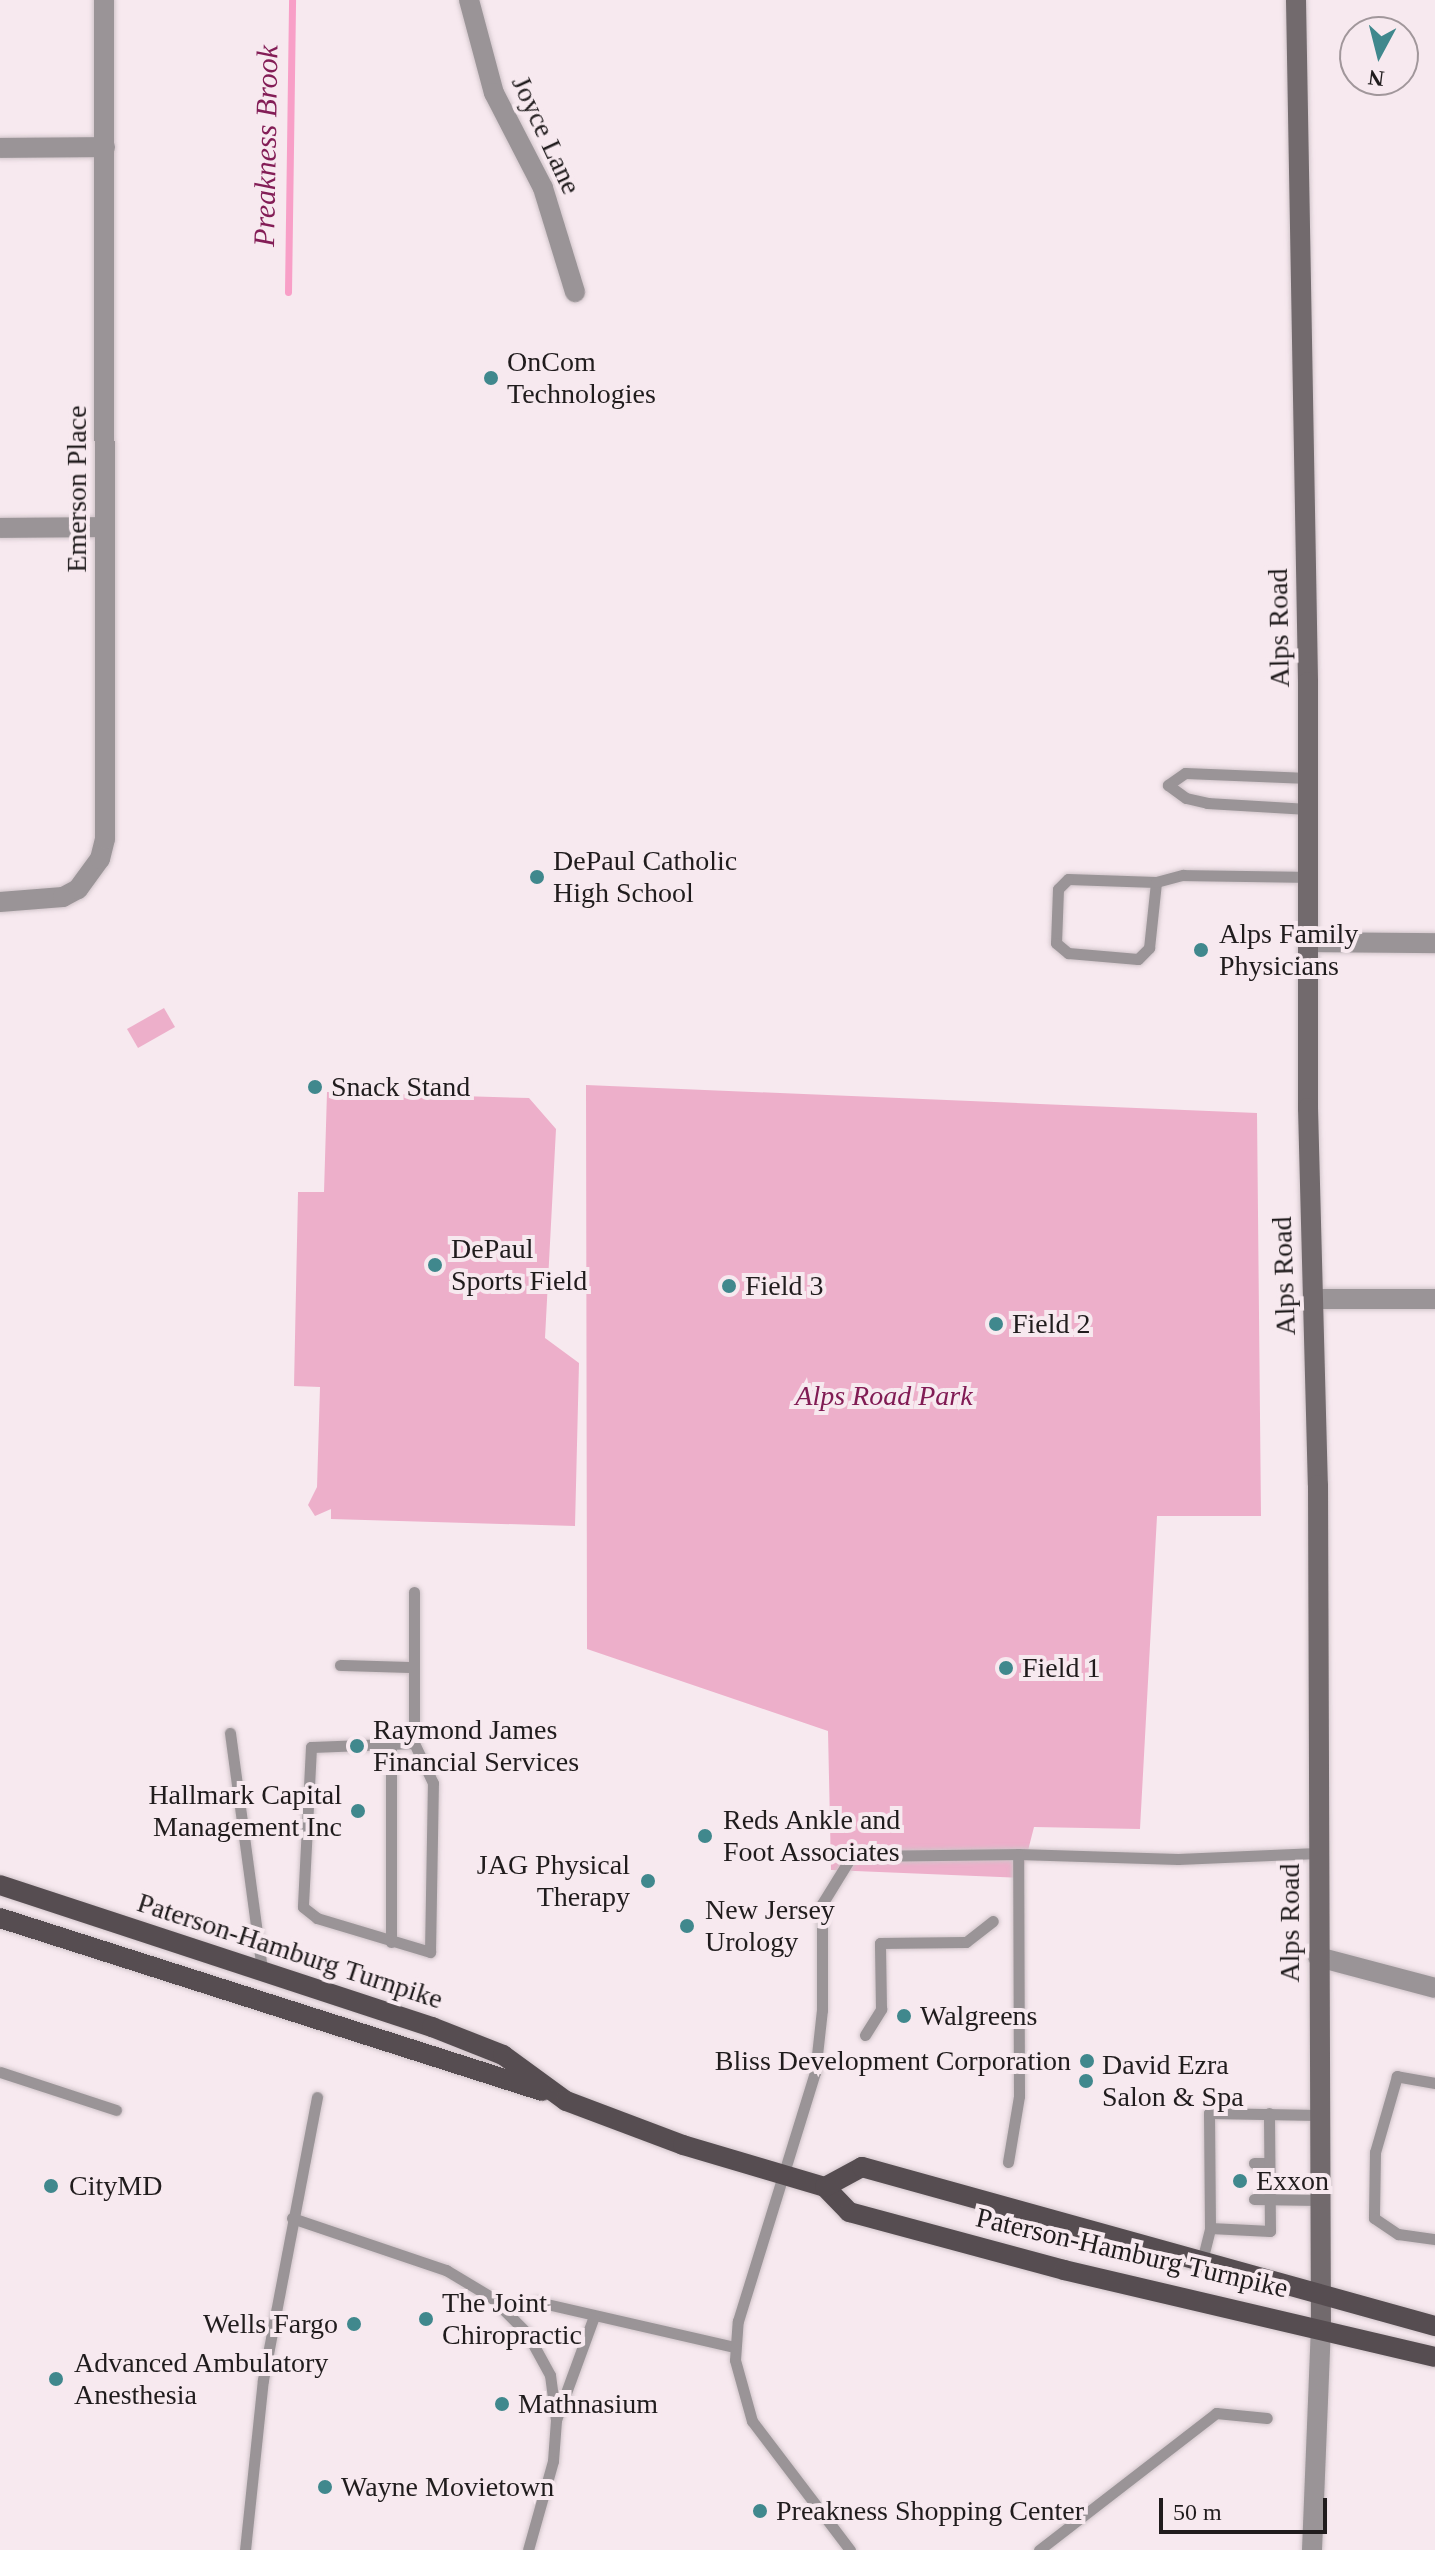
<!DOCTYPE html>
<html>
<head>
<meta charset="utf-8">
<style>
  body { margin:0 }
  #map { position:relative; width:1435px; height:2550px; overflow:hidden; background:#f7e9ef; font-family:Georgia,serif }
  div>[style] { position:absolute }
  [style*='--x'] { left:calc(var(--x)*1px); top:calc(var(--y)*1px); width:calc(var(--w)*1px); rotate:calc(var(--a)*1deg) }
  .green>* { inset:0; background:#edafca }
  .stream>* { height:7px; margin:-3.5px; padding:0 3.5px; transform-origin:3.5px; border-radius:3.5px; background:#f89fc7 }
  .roads { filter:drop-shadow(0 0 2px #d0c4c9) drop-shadow(0 0 2px #d0c4c9) }
  .service>* { height:11px; margin:-5.5px; padding:0 5.5px; transform-origin:5.5px; border-radius:5.5px; background:#9a9497 }
  .minor>* { height:20px; margin:-10px; padding:0 10px; transform-origin:10px; border-radius:10px; background:#9a9497 }
  .tertiary>* { height:20px; margin:-10px; padding:0 10px; transform-origin:10px; border-radius:10px; background:#9a9497 }
  .secondary>* { height:20px; margin:-10px; padding:0 10px; transform-origin:10px; border-radius:10px; background:#726a6d }
  .primary>* { height:20px; margin:-10px; padding:0 10px; transform-origin:10px; border-radius:10px; background:#564d51 }
  .dots>* { width:22px; height:22px; translate:-50% -50%; box-sizing:border-box; border:4px solid #f7e9ef; border-radius:50% }
  span { translate:-50% -50%; white-space:nowrap; text-align:center; line-height:1.15; -webkit-text-stroke:8px #f7e9ef; paint-order:stroke }
  .street-label { font-size:28px; color:#201c1d }
  .poi-label { font-size:28px; color:#201c1d }
  .left { translate:0 -50%; text-align:left }
  .right { translate:-100% -50%; text-align:right }
  .park-label { font-size:28px; color:#811b54; font-style:italic }
  .water-label { font-size:30px; color:#831d56; font-style:italic }
  .north { position:absolute; left:1339px; top:16px; width:80px; height:80px; box-sizing:border-box; background:#f7e9ef; border:2px solid #a1979b; border-radius:50%; rotate:187deg; font-size:22px; font-weight:700; line-height:32px; text-align:center; color:#201c1d }
  .north::after { content:''; display:block; margin:auto; width:28px; height:36px; background:#40888d; clip-path:polygon(50% 0,100% 100%,50% 72%,0 100%) }
  .scale { position:absolute; left:1159px; top:2498px; width:168px; height:36px; box-sizing:border-box; border:4px solid #201c1d; border-top:0; padding-left:10px; font-size:24px; line-height:28px; white-space:nowrap; color:#201c1d; -webkit-text-stroke:6px #f7e9ef; paint-order:stroke }
</style>
</head>
<body>
<div id="map">
  <div class="green">
    <div style="clip-path:polygon(164px 1008px,175px 1027px,138px 1048px,127px 1029px)"></div>
    <div style="clip-path:polygon(586px 1085px,1257px 1113px,1261px 1516px,1157px 1516px,1140px 1829px,1034px 1827px,1021px 1878px,831px 1870px,828px 1731px,587px 1649px)"></div>
    <div style="clip-path:polygon(327px 1092px,529px 1098px,556px 1129px,545px 1338px,579px 1363px,575px 1526px,331px 1519px,331px 1509px,315px 1516px,308px 1505px,317px 1487px,320px 1387px,294px 1386px,298px 1192px,324px 1192px)"></div>
  </div>
  <div class="stream">
    <div style="--x:288;--y:292;--w:292;--a:-89.2"></div>
  </div>
  <div class="roads">
    <div class="service">
      <div style="--x:1308;--y:778;--w:123;--a:-177.7"></div>
      <div style="--x:1185;--y:773;--w:21;--a:145"></div>
      <div style="--x:1168;--y:785;--w:22;--a:36"></div>
      <div style="--x:1186;--y:798;--w:22;--a:13"></div>
      <div style="--x:1207;--y:803;--w:101;--a:3.4"></div>
      <div style="--x:1156;--y:882;--w:88;--a:-178"></div>
      <div style="--x:1068;--y:879;--w:14;--a:135"></div>
      <div style="--x:1058;--y:889;--w:54;--a:92.1"></div>
      <div style="--x:1056;--y:943;--w:16;--a:40"></div>
      <div style="--x:1068;--y:953;--w:70;--a:4.9"></div>
      <div style="--x:1138;--y:959;--w:16;--a:-45"></div>
      <div style="--x:1149;--y:948;--w:66;--a:-83.9"></div>
      <div style="--x:1156;--y:882;--w:28;--a:-15"></div>
      <div style="--x:1183;--y:875;--w:125;--a:0.9"></div>
      <div style="--x:340;--y:1665;--w:72;--a:1.6"></div>
      <div style="--x:230;--y:1733;--w:239;--a:82.3"></div>
      <div style="--x:391;--y:1743;--w:199;--a:90"></div>
      <div style="--x:414;--y:1743;--w:103;--a:177.8"></div>
      <div style="--x:311;--y:1747;--w:160;--a:92.9"></div>
      <div style="--x:303;--y:1907;--w:18;--a:38"></div>
      <div style="--x:317;--y:1918;--w:118;--a:16.7"></div>
      <div style="--x:430;--y:1952;--w:169;--a:-89"></div>
      <div style="--x:433;--y:1783;--w:44;--a:-115.4"></div>
      <div style="--x:414;--y:1743;--w:151;--a:-90"></div>
      <div style="--x:865;--y:2035;--w:31;--a:-58"></div>
      <div style="--x:881;--y:2009;--w:66;--a:-90.9"></div>
      <div style="--x:880;--y:1943;--w:86;--a:-0.7"></div>
      <div style="--x:966;--y:1942;--w:34;--a:-38"></div>
      <div style="--x:0;--y:2072;--w:122;--a:18.1"></div>
      <div style="--x:1435;--y:2083;--w:39;--a:-170"></div>
      <div style="--x:1397;--y:2076;--w:79;--a:106.1"></div>
      <div style="--x:1375;--y:2152;--w:66;--a:90.9"></div>
      <div style="--x:1374;--y:2218;--w:29;--a:34"></div>
      <div style="--x:1398;--y:2234;--w:37;--a:8"></div>
      <div style="--x:1008;--y:2162;--w:67;--a:-80.5"></div>
      <div style="--x:1019;--y:2096;--w:242;--a:-90.2"></div>
      <div style="--x:1018;--y:1854;--w:160;--a:1.8"></div>
      <div style="--x:1178;--y:1859;--w:139;--a:-2.5"></div>
      <div style="--x:1254;--y:2163;--w:15;--a:0"></div>
      <div style="--x:1254;--y:2199;--w:65;--a:0.9"></div>
      <div style="--x:292;--y:2218;--w:163;--a:18.7"></div>
      <div style="--x:446;--y:2270;--w:52;--a:31"></div>
      <div style="--x:491;--y:2297;--w:51;--a:45"></div>
      <div style="--x:527;--y:2333;--w:48;--a:61.3"></div>
      <div style="--x:550;--y:2375;--w:45;--a:82.4"></div>
      <div style="--x:556;--y:2420;--w:41;--a:94.2"></div>
      <div style="--x:553;--y:2461;--w:92;--a:105.7"></div>
      <div style="--x:1210;--y:2228;--w:60;--a:2.9"></div>
      <div style="--x:1270;--y:2231;--w:118;--a:-90.5"></div>
      <div style="--x:1202;--y:2261;--w:34;--a:-76"></div>
      <div style="--x:1210;--y:2228;--w:115;--a:-90.5"></div>
      <div style="--x:1209;--y:2113;--w:109;--a:1.1"></div>
      <div style="--x:507;--y:2310;--w:32;--a:-14"></div>
      <div style="--x:538;--y:2302;--w:202;--a:12.9"></div>
      <div style="--x:556;--y:2420;--w:111;--a:-69.9"></div>
      <div style="--x:245;--y:2550;--w:171;--a:-84"></div>
      <div style="--x:263;--y:2380;--w:288;--a:-79.2"></div>
      <div style="--x:850;--y:2550;--w:162;--a:-127.2"></div>
      <div style="--x:752;--y:2421;--w:63;--a:-105.6"></div>
      <div style="--x:735;--y:2360;--w:39;--a:-86"></div>
      <div style="--x:738;--y:2321;--w:260;--a:-72.8"></div>
      <div style="--x:815;--y:2073;--w:63;--a:-83.7"></div>
      <div style="--x:822;--y:2010;--w:106;--a:-90"></div>
      <div style="--x:822;--y:1904;--w:61;--a:-58.4"></div>
      <div style="--x:854;--y:1852;--w:11;--a:22"></div>
      <div style="--x:864;--y:1856;--w:154;--a:-0.7"></div>
      <div style="--x:1039;--y:2550;--w:224;--a:-37.7"></div>
      <div style="--x:1216;--y:2413;--w:51;--a:5.6"></div>
    </div>
    <div class="minor">
      <div style="--x:469;--y:0;--w:96;--a:75"></div>
      <div style="--x:494;--y:93;--w:107;--a:62.7"></div>
      <div style="--x:543;--y:188;--w:109;--a:72.9"></div>
      <div style="--x:0;--y:148;--w:105;--a:-0.5"></div>
      <div style="--x:0;--y:528;--w:105;--a:-0.5"></div>
      <div style="--x:0;--y:902;--w:63;--a:-4.5"></div>
      <div style="--x:63;--y:897;--w:17;--a:-28"></div>
      <div style="--x:78;--y:889;--w:37;--a:-54"></div>
      <div style="--x:100;--y:859;--w:21;--a:-76"></div>
      <div style="--x:105;--y:839;--w:839;--a:-90.07"></div>
      <div style="--x:1308;--y:942;--w:127;--a:0.5"></div>
      <div style="--x:1313;--y:1299;--w:122;--a:0"></div>
      <div style="--x:1318;--y:1957;--w:121;--a:14.8"></div>
    </div>
    <div class="tertiary">
      <div style="--x:1312;--y:2550;--w:223;--a:-87.7"></div>
    </div>
    <div class="secondary">
      <div style="--x:1296;--y:0;--w:682;--a:88.99"></div>
      <div style="--x:1308;--y:682;--w:426;--a:90"></div>
      <div style="--x:1308;--y:1108;--w:377;--a:88.5"></div>
      <div style="--x:1318;--y:1485;--w:842;--a:89.8"></div>
    </div>
    <div class="primary">
      <div style="--x:0;--y:1885;--w:455;--a:18.2"></div>
      <div style="--x:432;--y:2027;--w:76;--a:21.5"></div>
      <div style="--x:503;--y:2055;--w:78;--a:36.1"></div>
      <div style="--x:566;--y:2101;--w:125;--a:20.6"></div>
      <div style="--x:683;--y:2145;--w:148;--a:16.5"></div>
      <div style="--x:825;--y:2187;--w:35;--a:46"></div>
      <div style="--x:849;--y:2212;--w:223;--a:15.1"></div>
      <div style="--x:1064;--y:2270;--w:381;--a:13.2"></div>
      <div style="--x:0;--y:1918;--w:569;--a:17.7"></div>
      <div style="--x:825;--y:2187;--w:42;--a:-28.4"></div>
      <div style="--x:862;--y:2167;--w:595;--a:15.51"></div>
    </div>
  </div>
  <div class="dots">
    <div style="left:491px;top:378px;background:#40888d"></div>
    <div style="left:537px;top:877px;background:#40888d"></div>
    <div style="left:1201px;top:950px;background:#40888d"></div>
    <div style="left:315px;top:1087px;background:#40888d"></div>
    <div style="left:435px;top:1265px;background:#40888d"></div>
    <div style="left:729px;top:1286px;background:#40888d"></div>
    <div style="left:996px;top:1324px;background:#40888d"></div>
    <div style="left:1006px;top:1668px;background:#40888d"></div>
    <div style="left:357px;top:1746px;background:#40888d"></div>
    <div style="left:358px;top:1811px;background:#40888d"></div>
    <div style="left:705px;top:1836px;background:#40888d"></div>
    <div style="left:648px;top:1881px;background:#40888d"></div>
    <div style="left:687px;top:1926px;background:#40888d"></div>
    <div style="left:904px;top:2016px;background:#40888d"></div>
    <div style="left:1087px;top:2061px;background:#40888d"></div>
    <div style="left:1086px;top:2081px;background:#40888d"></div>
    <div style="left:1240px;top:2181px;background:#40888d"></div>
    <div style="left:51px;top:2186px;background:#40888d"></div>
    <div style="left:426px;top:2319px;background:#40888d"></div>
    <div style="left:354px;top:2324px;background:#40888d"></div>
    <div style="left:56px;top:2379px;background:#40888d"></div>
    <div style="left:502px;top:2404px;background:#40888d"></div>
    <div style="left:325px;top:2487px;background:#40888d"></div>
    <div style="left:760px;top:2511px;background:#40888d"></div>
  </div>
  <div class="street-label">
    <span style="left:546px;top:135px;rotate:65deg">Joyce Lane</span>
    <span style="left:77px;top:489px;rotate:-90deg">Emerson Place</span>
    <span style="left:1279px;top:628px;rotate:-91deg">Alps Road</span>
    <span style="left:1284px;top:1276px;rotate:-92deg">Alps Road</span>
    <span style="left:1290px;top:1923px;rotate:-90deg">Alps Road</span>
    <span style="left:290px;top:1951px;rotate:18deg">Paterson-Hamburg Turnpike</span>
    <span style="left:1132px;top:2253px;rotate:13deg">Paterson-Hamburg Turnpike</span>
  </div>
  <div class="poi-label">
    <span class="left" style="left:507px;top:378px">OnCom<br>Technologies</span>
    <span class="left" style="left:553px;top:877px">DePaul Catholic<br>High School</span>
    <span class="left" style="left:1219px;top:950px">Alps Family<br>Physicians</span>
    <span class="left" style="left:331px;top:1087px">Snack Stand</span>
    <span class="left" style="left:451px;top:1265px">DePaul<br>Sports Field</span>
    <span class="left" style="left:745px;top:1286px">Field 3</span>
    <span class="left" style="left:1012px;top:1324px">Field 2</span>
    <span class="left" style="left:1022px;top:1668px">Field 1</span>
    <span class="left" style="left:373px;top:1746px">Raymond James<br>Financial Services</span>
    <span class="right" style="left:342px;top:1811px">Hallmark Capital<br>Management Inc</span>
    <span class="left" style="left:723px;top:1836px">Reds Ankle and<br>Foot Associates</span>
    <span class="right" style="left:630px;top:1881px">JAG Physical<br>Therapy</span>
    <span class="left" style="left:705px;top:1926px">New Jersey<br>Urology</span>
    <span class="left" style="left:920px;top:2016px">Walgreens</span>
    <span class="right" style="left:1071px;top:2061px">Bliss Development Corporation</span>
    <span class="left" style="left:1102px;top:2081px">David Ezra<br>Salon &amp; Spa</span>
    <span class="left" style="left:1256px;top:2181px">Exxon</span>
    <span class="left" style="left:69px;top:2186px">CityMD</span>
    <span class="left" style="left:442px;top:2319px">The Joint<br>Chiropractic</span>
    <span class="right" style="left:338px;top:2324px">Wells Fargo</span>
    <span class="left" style="left:74px;top:2379px">Advanced Ambulatory<br>Anesthesia</span>
    <span class="left" style="left:518px;top:2404px">Mathnasium</span>
    <span class="left" style="left:341px;top:2487px">Wayne Movietown</span>
    <span class="left" style="left:776px;top:2511px">Preakness Shopping Center</span>
  </div>
  <div class="park-label">
    <span style="left:884px;top:1396px">Alps Road Park</span>
  </div>
  <div class="water-label">
    <span style="left:266px;top:146px;rotate:-89deg">Preakness Brook</span>
  </div>
  <div class="north">N</div>
  <div class="scale">50 m</div>
</div>
</body>
</html>
